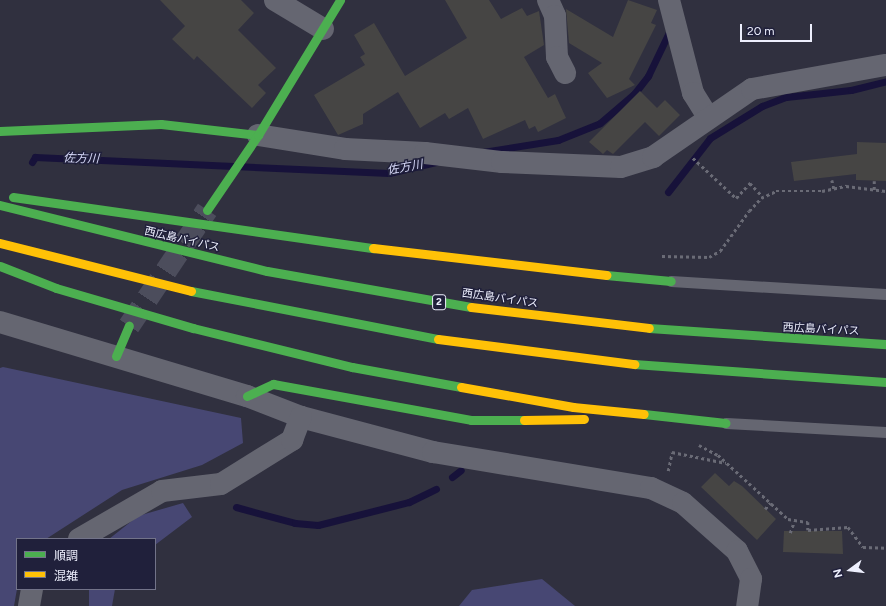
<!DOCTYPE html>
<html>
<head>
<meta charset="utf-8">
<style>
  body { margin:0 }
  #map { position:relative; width:886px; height:606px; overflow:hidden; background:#30303f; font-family:Figtree,"Noto Sans JP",sans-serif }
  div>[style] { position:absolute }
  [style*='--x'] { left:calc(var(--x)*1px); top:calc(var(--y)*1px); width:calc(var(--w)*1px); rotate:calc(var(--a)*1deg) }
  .green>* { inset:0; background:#474773 }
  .stream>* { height:7px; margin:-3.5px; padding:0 3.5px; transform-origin:3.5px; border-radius:3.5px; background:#17123a }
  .building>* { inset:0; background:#464544 }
  .secondary-tunnel>* { height:22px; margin-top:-11px; transform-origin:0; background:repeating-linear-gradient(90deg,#4c4d5c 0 22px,transparent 0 33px) }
  .path>* { height:2.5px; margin-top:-1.25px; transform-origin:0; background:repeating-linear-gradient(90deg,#6a6b76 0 3px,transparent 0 6px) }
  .lane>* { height:11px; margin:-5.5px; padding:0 5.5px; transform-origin:5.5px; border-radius:5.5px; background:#656671 }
  .street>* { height:22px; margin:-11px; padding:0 11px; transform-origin:11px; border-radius:11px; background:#656671 }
  .fast>* { height:9px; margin:-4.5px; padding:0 4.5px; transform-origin:4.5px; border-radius:4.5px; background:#4caf50 }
  .slow>* { height:9px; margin:-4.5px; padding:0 4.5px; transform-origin:4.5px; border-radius:4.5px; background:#ffc107 }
  span { translate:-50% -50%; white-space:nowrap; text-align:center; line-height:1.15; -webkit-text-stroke:3px #20203b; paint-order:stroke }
  .shield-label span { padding:1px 3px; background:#20203b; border:1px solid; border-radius:3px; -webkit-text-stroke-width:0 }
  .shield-label { font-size:10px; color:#edeffd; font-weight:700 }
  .street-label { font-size:11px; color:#edeffd }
  .water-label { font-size:12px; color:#d5d7f7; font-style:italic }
  .legend { position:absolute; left:16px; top:538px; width:140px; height:52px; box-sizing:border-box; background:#20203b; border:1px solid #727389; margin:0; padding:5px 7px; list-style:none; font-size:12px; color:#edeffd }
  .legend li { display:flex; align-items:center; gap:8px; height:20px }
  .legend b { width:20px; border:1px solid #727389 }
  .north { position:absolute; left:830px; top:550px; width:40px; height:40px; -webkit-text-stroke:3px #20203b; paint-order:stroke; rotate:255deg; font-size:11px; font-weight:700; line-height:16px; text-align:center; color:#edeffd }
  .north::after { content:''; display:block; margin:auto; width:14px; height:18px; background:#edeffd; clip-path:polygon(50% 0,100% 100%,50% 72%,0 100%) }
  .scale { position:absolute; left:740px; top:24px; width:72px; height:18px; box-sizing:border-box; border:2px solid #edeffd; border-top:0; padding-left:5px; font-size:12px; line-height:14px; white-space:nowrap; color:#edeffd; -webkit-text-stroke:3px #20203b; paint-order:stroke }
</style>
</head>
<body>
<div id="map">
  <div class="green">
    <div style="clip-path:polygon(3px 367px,241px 418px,243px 443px,202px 465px,122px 490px,46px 539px,17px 539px,17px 589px,14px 606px,0 606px,0 368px)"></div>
    <div style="clip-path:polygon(183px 503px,192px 517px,155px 545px,155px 539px,109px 539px,138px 516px)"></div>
    <div style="clip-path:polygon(542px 579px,575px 606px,459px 606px,472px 590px)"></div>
    <div style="clip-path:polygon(89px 589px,115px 589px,112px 606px,89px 606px)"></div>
  </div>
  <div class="stream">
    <div style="--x:483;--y:152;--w:76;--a:-9.1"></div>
    <div style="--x:558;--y:140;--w:45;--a:-22"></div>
    <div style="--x:600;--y:123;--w:45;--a:-40.5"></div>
    <div style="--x:634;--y:94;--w:23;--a:-52"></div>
    <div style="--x:648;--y:76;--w:53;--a:-64.4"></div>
    <div style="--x:32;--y:162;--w:6;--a:-59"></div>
    <div style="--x:35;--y:157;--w:354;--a:2.6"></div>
    <div style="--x:389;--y:173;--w:48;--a:-13.2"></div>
    <div style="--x:668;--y:192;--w:68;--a:-52.1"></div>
    <div style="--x:710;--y:138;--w:61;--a:-31.6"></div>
    <div style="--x:762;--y:106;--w:26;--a:-21"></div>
    <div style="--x:786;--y:97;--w:65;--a:-6.1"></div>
    <div style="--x:851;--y:90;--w:36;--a:-14"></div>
    <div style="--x:452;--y:477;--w:11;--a:-38"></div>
    <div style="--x:236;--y:507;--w:61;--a:15.2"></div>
    <div style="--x:295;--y:523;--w:23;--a:5"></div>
    <div style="--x:318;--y:525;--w:94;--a:-14.2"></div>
    <div style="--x:409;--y:502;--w:30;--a:-26"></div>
  </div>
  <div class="building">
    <div style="clip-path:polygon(160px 0,241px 0,254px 13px,238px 30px,276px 68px,258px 85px,266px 93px,252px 108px,197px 56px,194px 60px,172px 39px,185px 26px)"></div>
    <div style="clip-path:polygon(445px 0,489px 0,501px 19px,522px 8px,527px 16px,539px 11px,544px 45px,524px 57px,548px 98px,555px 94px,566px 118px,538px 132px,535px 126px,529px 129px,525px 120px,483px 139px,468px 108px,449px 119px,445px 113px,420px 128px,398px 92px,363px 114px,363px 124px,338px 135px,314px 95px,365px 65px,360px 57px,365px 54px,354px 35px,374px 23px,405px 76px,467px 38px)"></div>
    <div style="clip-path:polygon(628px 0,657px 10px,651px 23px,656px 25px,629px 79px,635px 85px,607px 98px,588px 73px,602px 63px,569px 43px,566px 9px,613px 37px)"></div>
    <div style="clip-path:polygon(640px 91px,657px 108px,665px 100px,680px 115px,659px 136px,645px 122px,613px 154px,607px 150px,603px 154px,589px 142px)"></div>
    <div style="clip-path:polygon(857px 142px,886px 143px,886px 181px,856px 180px,856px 174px,794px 181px,791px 162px,857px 154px)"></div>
    <div style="clip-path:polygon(715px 473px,729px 486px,734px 481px,742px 486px,776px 519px,757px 540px,701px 487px)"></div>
    <div style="clip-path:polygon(784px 531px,842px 531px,843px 554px,783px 552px)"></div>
  </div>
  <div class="secondary-tunnel">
    <div style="--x:129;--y:326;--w:140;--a:-56.1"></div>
  </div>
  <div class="path">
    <div style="--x:693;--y:158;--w:59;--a:42.9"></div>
    <div style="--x:736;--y:198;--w:21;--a:-47"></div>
    <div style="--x:750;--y:183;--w:19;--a:47"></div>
    <div style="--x:832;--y:180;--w:9;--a:77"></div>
    <div style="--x:874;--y:190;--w:9;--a:-90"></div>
    <div style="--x:662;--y:256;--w:47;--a:1.2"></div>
    <div style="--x:709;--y:257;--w:13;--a:-29"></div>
    <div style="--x:720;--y:251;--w:49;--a:-54.1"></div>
    <div style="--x:749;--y:211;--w:18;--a:-47"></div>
    <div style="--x:761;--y:198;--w:17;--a:-25"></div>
    <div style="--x:776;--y:191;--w:46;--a:0"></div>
    <div style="--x:822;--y:191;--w:25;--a:-12"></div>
    <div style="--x:846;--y:186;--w:40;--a:7.1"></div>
    <div style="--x:699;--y:445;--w:21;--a:28"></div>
    <div style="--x:718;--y:455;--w:95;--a:42.4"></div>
    <div style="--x:788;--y:519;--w:20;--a:9"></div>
    <div style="--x:808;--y:522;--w:8;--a:90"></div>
    <div style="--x:808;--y:530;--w:40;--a:-4.3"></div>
    <div style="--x:848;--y:527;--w:25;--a:53"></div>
    <div style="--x:863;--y:547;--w:23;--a:2"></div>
    <div style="--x:668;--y:471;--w:19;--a:-78"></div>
    <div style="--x:672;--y:452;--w:55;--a:11.5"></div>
    <div style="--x:765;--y:509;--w:8;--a:-50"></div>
    <div style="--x:790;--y:533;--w:12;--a:-70"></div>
  </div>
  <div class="lane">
    <div style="--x:671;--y:281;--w:215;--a:3.5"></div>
    <div style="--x:726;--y:423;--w:160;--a:3.2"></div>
  </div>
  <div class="street">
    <div style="--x:275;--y:0;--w:56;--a:31.1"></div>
    <div style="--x:548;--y:0;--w:17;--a:66"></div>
    <div style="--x:555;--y:16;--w:41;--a:87.2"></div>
    <div style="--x:557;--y:57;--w:18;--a:63"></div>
    <div style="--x:669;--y:0;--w:96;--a:75.5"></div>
    <div style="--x:693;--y:93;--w:28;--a:58"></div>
    <div style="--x:258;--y:135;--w:88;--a:9.1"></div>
    <div style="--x:345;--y:149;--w:80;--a:2.9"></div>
    <div style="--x:425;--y:153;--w:78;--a:6.7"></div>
    <div style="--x:502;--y:162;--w:119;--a:2.4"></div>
    <div style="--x:621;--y:167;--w:34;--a:-17"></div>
    <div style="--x:653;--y:157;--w:120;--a:-34.5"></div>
    <div style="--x:752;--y:89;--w:136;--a:-10.2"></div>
    <div style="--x:0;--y:322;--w:258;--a:16.7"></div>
    <div style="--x:247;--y:396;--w:58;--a:21.3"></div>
    <div style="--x:301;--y:417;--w:137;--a:14.9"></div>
    <div style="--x:433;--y:452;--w:221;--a:9.4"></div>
    <div style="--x:651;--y:488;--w:35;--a:25"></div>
    <div style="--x:683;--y:503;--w:72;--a:41.6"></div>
    <div style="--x:737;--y:551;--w:31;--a:63"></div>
    <div style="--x:751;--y:579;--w:27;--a:98"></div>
    <div style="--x:79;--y:539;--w:96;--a:-30"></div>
    <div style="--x:162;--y:491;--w:59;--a:-6.8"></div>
    <div style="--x:221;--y:484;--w:84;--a:-31.8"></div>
    <div style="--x:292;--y:440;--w:25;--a:-69"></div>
    <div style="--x:29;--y:606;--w:17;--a:-80"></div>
  </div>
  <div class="fast">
    <div style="--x:0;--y:131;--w:161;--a:-2.5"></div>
    <div style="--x:161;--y:124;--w:98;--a:6.5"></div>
    <div style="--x:13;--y:197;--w:364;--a:8.1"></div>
    <div style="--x:0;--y:205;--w:275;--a:13.9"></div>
    <div style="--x:267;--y:271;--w:207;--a:10"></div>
    <div style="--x:207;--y:210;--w:91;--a:-55.8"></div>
    <div style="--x:258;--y:135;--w:158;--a:-58.7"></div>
    <div style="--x:0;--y:266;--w:60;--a:21.4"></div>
    <div style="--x:56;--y:288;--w:143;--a:16.3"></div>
    <div style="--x:193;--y:328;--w:164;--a:13.8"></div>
    <div style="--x:352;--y:367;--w:111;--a:10.4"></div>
    <div style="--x:606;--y:275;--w:65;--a:5.3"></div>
    <div style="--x:191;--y:291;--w:252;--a:11"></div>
    <div style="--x:649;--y:328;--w:238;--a:3.9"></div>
    <div style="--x:116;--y:356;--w:33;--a:-67"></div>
    <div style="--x:634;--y:364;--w:253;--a:4.1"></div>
    <div style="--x:247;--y:396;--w:29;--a:-25"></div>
    <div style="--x:273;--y:384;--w:201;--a:10.3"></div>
    <div style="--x:471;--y:420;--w:53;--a:0"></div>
    <div style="--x:644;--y:414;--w:82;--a:6.3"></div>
  </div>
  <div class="slow">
    <div style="--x:0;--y:243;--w:197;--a:14.1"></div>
    <div style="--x:373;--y:248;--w:235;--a:6.6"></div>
    <div style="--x:471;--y:307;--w:179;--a:6.7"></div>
    <div style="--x:438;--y:339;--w:198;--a:7.3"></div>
    <div style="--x:461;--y:387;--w:114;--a:10.1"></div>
    <div style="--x:573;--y:407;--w:71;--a:5.6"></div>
    <div style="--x:524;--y:420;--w:60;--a:-1"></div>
  </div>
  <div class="shield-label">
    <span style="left:439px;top:302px">2</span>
  </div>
  <div class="street-label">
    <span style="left:182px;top:240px;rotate:13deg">西広島バイパス</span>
    <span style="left:500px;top:299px;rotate:8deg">西広島バイパス</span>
    <span style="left:821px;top:330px;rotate:3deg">西広島バイパス</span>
  </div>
  <div class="water-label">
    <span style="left:81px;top:159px;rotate:2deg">佐方川</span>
    <span style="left:405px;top:168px;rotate:-10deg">佐方川</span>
  </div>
  <ul class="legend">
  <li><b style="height:5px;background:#4caf50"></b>順調</li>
  <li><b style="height:5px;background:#ffc107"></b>混雑</li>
  </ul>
  <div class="north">N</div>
  <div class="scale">20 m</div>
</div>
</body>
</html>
